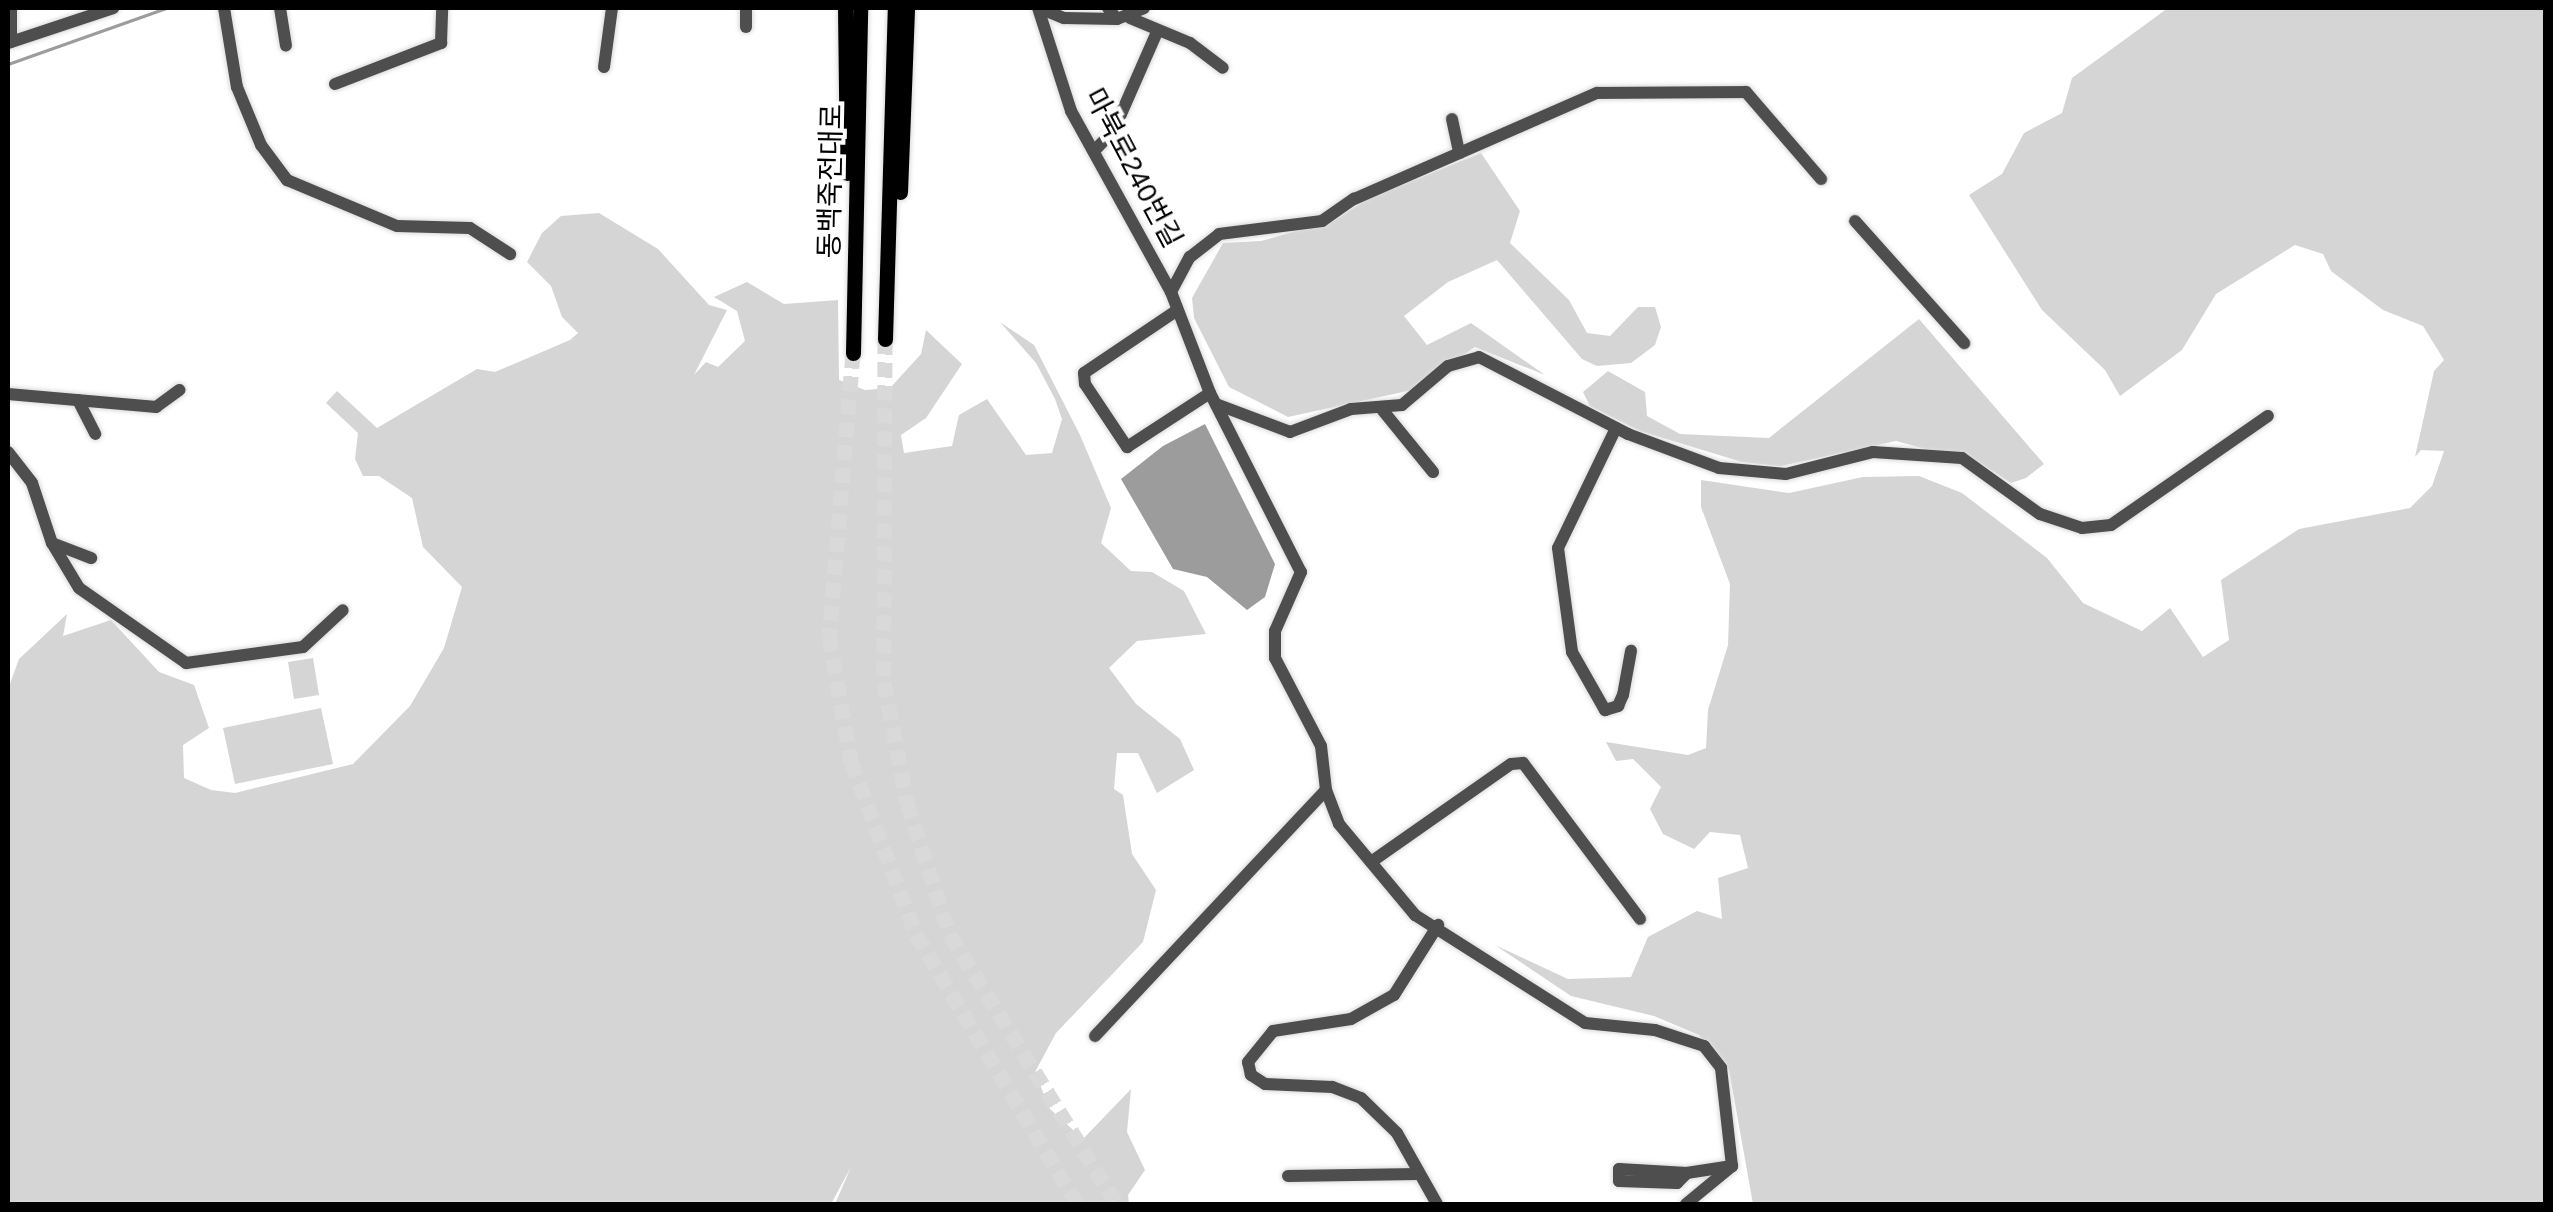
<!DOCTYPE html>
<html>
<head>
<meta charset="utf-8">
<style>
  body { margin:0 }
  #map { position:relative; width:2553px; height:1212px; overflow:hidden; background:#fff; font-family:Arial,"Noto Sans KR",sans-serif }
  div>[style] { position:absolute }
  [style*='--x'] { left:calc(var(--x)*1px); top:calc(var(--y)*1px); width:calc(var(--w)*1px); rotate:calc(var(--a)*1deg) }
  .green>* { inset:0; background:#d5d5d5 }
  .water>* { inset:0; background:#9c9c9c }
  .stream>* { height:2.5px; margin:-1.25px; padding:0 1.25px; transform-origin:1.25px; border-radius:1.25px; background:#9c9c9c }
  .major-tunnel>* { height:15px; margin-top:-7.5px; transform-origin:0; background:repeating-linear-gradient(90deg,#d9d9d9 0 15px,transparent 0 23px) }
  .roads { filter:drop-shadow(0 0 2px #dbdbdb) drop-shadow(0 0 2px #dbdbdb) }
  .minor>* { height:12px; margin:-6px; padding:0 6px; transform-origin:6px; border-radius:6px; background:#4e4e4e }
  .major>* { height:15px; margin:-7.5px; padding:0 7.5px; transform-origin:7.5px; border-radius:7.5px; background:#000 }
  span { translate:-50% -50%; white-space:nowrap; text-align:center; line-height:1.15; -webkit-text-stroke:8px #fff; paint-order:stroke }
  .street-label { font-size:28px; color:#000 }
  .frame { position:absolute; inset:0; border:10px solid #000; pointer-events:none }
</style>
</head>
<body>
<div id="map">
  <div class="green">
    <div style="clip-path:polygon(2168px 8px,2545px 8px,2545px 1204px,1753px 1204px,1729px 1070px,1699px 1035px,1654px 1016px,1571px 996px,1495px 945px,1568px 979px,1631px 977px,1648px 937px,1697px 911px,1722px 919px,1718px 878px,1748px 868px,1740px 835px,1710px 832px,1694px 849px,1663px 834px,1650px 809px,1661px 787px,1633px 759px,1616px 761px,1606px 742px,1688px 755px,1706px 748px,1708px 710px,1728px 645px,1730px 584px,1701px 507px,1701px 480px,1789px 493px,1863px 477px,1919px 476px,1962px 493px,2047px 558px,2083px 603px,2142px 631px,2170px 608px,2203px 657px,2229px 640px,2221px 580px,2299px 529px,2410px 508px,2432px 486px,2444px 451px,2421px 450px,2415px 457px,2434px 371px,2444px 360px,2423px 326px,2383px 310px,2331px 271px,2323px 254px,2295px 245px,2216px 294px,2182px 350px,2120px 396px,2105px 370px,2042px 310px,1969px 195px,2002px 174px,2024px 133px,2062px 113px,2072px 78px)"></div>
    <div style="clip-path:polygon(1481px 153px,1520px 211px,1510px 243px,1569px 300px,1587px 333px,1610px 336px,1638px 307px,1655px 307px,1661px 327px,1655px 345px,1631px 363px,1597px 366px,1582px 359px,1497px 260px,1448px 282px,1404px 316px,1427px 345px,1471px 323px,1545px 375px,1475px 347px,1412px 390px,1288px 417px,1229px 387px,1194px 318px,1192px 298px,1223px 243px,1261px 241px,1335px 220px,1368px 199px)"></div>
    <div style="clip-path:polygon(599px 213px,658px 249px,709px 305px,727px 310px,694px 375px,706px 362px,718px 367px,745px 341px,737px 311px,714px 297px,747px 282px,784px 304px,838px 300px,839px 380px,865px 390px,890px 388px,921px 354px,926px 330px,962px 364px,926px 418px,901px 435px,904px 453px,952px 446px,959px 415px,987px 399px,1026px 455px,1052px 453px,1062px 419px,1055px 399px,1036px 363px,1000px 322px,1034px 345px,1080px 435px,1111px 508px,1101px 543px,1131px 571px,1152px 572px,1184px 591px,1206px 634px,1137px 641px,1109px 668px,1136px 704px,1180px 739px,1194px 770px,1157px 793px,1138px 753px,1117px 753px,1114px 789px,1123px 795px,1132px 854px,1156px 890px,1143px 942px,1056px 1033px,1035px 1072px,1049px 1108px,1083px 1139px,1131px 1089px,1127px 1132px,1145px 1170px,1128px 1195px,1129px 1204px,835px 1204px,851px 1167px,831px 1204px,8px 1204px,8px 689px,19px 659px,67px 614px,63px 636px,111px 620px,159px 672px,194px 685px,209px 728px,183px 745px,184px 778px,211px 790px,235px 793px,353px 764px,410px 706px,444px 648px,462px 587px,423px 547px,412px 498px,379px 476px,363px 476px,355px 459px,358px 433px,326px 403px,337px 391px,377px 428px,477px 369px,495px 372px,570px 340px,578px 333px,562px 317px,551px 286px,527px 262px,542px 233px,561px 216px)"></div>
    <div style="clip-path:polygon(1919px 319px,2044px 464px,2026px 478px,2011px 483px,1982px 464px,1896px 441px,1781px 466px,1742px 462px,1640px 431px,1590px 406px,1583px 392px,1608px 371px,1645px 392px,1647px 416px,1680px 434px,1769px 438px)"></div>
    <div style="clip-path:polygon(313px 658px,319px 695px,294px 699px,288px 662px)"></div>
    <div style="clip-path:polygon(321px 708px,333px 764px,235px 784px,223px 728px)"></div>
  </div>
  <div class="water">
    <div style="clip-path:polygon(1205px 424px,1275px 564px,1265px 597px,1247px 610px,1207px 577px,1173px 569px,1121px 479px,1163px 446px)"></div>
  </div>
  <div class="stream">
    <div style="--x:8;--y:64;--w:168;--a:-19.5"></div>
  </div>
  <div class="major-tunnel">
    <div style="--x:885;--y:339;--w:343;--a:90.2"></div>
    <div style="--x:884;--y:682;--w:123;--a:79.2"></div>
    <div style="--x:907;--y:803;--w:139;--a:72"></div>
    <div style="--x:950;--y:935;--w:317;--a:58.2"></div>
    <div style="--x:853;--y:353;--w:284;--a:94.8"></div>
    <div style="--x:829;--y:636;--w:128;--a:80.1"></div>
    <div style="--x:851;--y:762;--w:184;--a:69.3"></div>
    <div style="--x:916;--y:934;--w:314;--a:59.2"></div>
  </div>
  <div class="roads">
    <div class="minor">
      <div style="--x:11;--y:8;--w:34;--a:90"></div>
      <div style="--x:224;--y:8;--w:80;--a:80.7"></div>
      <div style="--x:237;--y:87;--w:63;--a:67.5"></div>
      <div style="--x:261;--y:145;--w:44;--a:53.4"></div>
      <div style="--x:287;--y:180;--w:119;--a:22.7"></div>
      <div style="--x:397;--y:226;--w:73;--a:1.6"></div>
      <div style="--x:470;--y:228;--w:48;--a:33"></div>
      <div style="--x:280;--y:8;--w:38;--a:81"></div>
      <div style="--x:746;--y:8;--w:19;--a:90"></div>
      <div style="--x:1038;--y:8;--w:108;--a:72.2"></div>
      <div style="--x:1071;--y:111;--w:207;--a:61.1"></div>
      <div style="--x:1171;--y:292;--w:108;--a:68.9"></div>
      <div style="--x:1210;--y:393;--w:201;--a:63.1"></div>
      <div style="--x:1301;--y:572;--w:64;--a:113.8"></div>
      <div style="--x:1275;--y:631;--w:27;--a:90"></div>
      <div style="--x:1275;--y:658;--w:99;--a:62.4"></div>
      <div style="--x:1321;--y:746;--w:44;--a:83.5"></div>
      <div style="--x:1326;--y:790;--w:36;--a:69"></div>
      <div style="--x:1339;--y:824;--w:119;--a:50.1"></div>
      <div style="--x:1415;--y:915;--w:201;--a:32.4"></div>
      <div style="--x:1585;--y:1023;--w:70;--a:5.7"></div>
      <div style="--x:1655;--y:1030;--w:52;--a:18.1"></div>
      <div style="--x:1704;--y:1046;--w:28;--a:52"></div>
      <div style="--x:1721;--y:1068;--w:99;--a:83.6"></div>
      <div style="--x:1039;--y:8;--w:27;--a:22"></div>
      <div style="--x:1064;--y:18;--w:53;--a:1.1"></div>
      <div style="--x:1108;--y:8;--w:14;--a:51"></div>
      <div style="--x:1117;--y:19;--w:29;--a:-22"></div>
      <div style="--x:1130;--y:18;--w:65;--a:22.6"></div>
      <div style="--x:1190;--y:43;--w:41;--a:37.1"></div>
      <div style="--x:8;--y:43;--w:111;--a:-18.4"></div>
      <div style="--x:604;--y:67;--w:60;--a:-82.3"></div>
      <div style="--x:335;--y:84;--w:114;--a:-21.1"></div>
      <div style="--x:441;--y:43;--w:35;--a:-88"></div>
      <div style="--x:1452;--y:119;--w:35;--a:78"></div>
      <div style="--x:1094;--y:151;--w:29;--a:-46"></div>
      <div style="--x:1114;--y:130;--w:107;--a:-66.3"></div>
      <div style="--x:1855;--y:221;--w:164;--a:48.2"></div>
      <div style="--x:1171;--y:292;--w:40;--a:-62"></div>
      <div style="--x:1190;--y:257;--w:37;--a:-38"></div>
      <div style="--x:1219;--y:234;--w:104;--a:-7.2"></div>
      <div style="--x:1322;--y:221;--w:39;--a:-35"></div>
      <div style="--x:1354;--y:199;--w:265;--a:-23.6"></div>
      <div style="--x:1597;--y:93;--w:149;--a:-0.4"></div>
      <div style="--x:1746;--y:92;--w:115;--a:49.2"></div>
      <div style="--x:1176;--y:311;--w:111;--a:146"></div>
      <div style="--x:1084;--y:373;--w:11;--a:85"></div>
      <div style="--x:1085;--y:384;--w:76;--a:56.3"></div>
      <div style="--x:1127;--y:447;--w:99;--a:-33"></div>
      <div style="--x:8;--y:394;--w:149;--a:5"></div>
      <div style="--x:156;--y:407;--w:29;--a:-36"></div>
      <div style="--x:78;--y:400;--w:38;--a:63"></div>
      <div style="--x:1216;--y:404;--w:79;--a:20.7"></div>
      <div style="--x:1290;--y:432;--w:65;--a:-20.7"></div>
      <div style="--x:1351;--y:409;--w:51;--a:-4.5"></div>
      <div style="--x:1402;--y:405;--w:60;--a:-40.3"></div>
      <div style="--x:1448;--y:366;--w:32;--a:-16"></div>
      <div style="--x:1479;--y:357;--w:168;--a:27.3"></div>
      <div style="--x:1628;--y:434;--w:97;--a:20.5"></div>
      <div style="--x:1719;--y:468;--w:67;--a:5.1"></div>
      <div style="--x:1786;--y:474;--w:90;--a:-14.2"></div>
      <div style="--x:1873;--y:452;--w:89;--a:3.9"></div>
      <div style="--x:1962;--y:458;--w:96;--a:35.7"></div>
      <div style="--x:2040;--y:514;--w:44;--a:18.4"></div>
      <div style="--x:2082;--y:528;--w:29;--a:-6"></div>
      <div style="--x:2111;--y:525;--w:191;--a:-34.8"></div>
      <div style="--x:1380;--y:407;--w:84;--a:50.8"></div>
      <div style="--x:1616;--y:428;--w:133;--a:115.8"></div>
      <div style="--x:1558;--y:548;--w:105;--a:82.3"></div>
      <div style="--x:1572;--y:652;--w:67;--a:60.4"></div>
      <div style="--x:1605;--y:710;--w:14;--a:-17"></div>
      <div style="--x:1618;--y:706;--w:12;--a:-66"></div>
      <div style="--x:1623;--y:695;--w:45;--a:-79.7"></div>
      <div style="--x:8;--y:452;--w:39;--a:52"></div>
      <div style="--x:32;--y:483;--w:63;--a:71.6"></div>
      <div style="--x:52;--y:543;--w:52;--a:59"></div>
      <div style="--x:79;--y:588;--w:131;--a:35"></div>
      <div style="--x:186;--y:663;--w:118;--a:-7.8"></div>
      <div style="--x:303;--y:647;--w:54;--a:-42.8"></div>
      <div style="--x:52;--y:543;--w:42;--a:21"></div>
      <div style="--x:1371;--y:862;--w:171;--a:-35"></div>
      <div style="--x:1511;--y:764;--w:12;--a:-5"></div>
      <div style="--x:1523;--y:763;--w:195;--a:53.1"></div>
      <div style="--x:1095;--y:1036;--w:337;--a:-46.8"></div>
      <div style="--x:1288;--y:1176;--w:130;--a:-0.9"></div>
      <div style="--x:1437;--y:1204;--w:81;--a:-119.4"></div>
      <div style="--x:1397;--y:1133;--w:50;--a:-135.8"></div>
      <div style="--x:1361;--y:1098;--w:31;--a:-159"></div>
      <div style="--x:1332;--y:1087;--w:67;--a:-177.4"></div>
      <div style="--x:1265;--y:1084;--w:17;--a:-147"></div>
      <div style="--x:1251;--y:1075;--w:13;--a:-103"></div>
      <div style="--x:1248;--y:1062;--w:40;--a:-51"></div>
      <div style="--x:1273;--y:1031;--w:79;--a:-8.7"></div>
      <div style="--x:1351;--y:1019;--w:49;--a:-29.2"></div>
      <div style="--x:1394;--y:995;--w:83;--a:-57.8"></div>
      <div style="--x:1686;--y:1204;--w:60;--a:-39.6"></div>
      <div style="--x:1732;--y:1166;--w:46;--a:171.2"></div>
      <div style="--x:1687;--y:1173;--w:68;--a:-176.6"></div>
      <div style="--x:1619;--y:1169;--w:12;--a:90"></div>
      <div style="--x:1619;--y:1181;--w:58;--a:2"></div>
      <div style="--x:1677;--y:1183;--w:14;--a:-45"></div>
    </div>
    <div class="major">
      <div style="--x:845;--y:8;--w:165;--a:89.3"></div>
      <div style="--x:900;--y:192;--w:184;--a:-87.8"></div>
      <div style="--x:885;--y:339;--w:331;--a:-88.3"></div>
      <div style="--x:853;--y:353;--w:345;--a:-88.8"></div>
    </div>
  </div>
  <div class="street-label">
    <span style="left:1133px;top:168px;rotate:62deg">마북로240번길</span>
    <span style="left:831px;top:181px;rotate:-89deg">동백죽전대로</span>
  </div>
  <div class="frame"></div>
</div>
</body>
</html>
